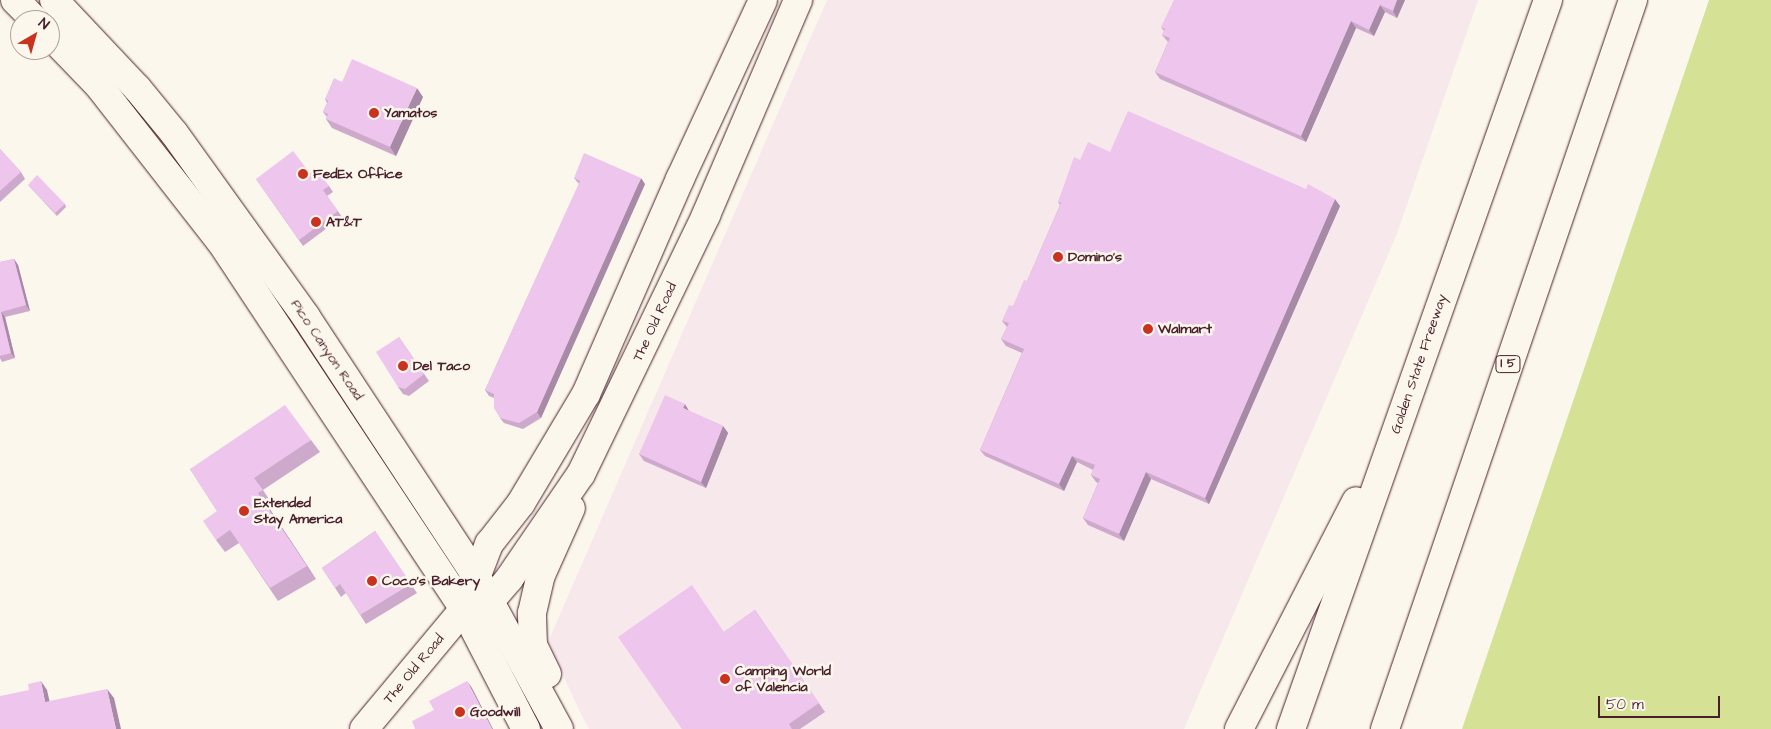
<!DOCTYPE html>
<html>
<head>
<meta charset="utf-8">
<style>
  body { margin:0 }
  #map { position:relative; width:1771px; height:729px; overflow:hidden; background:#fbf7ec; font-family:"Architects Daughter",sans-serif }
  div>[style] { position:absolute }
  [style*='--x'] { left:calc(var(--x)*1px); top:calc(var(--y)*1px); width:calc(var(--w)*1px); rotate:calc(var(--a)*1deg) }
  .built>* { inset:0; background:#f7e8ec }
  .green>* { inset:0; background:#d5e194 }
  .roads { filter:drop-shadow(0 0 1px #4a1f2b) drop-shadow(0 0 1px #4a1f2b) }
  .major>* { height:28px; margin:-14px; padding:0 14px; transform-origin:14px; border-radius:14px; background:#fbf7ec }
  .highway>* { height:28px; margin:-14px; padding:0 14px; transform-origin:14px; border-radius:14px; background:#fbf7ec }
  .wall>* { inset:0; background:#cda9cc }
  .shaded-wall>* { inset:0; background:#a78aa6 }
  .building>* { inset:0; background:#eec5ed }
  .dots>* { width:14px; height:14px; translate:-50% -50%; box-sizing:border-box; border:2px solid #fbf7ec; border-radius:50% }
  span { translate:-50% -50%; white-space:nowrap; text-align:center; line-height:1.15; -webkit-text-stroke:5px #fbf7ec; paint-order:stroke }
  .shield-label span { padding:1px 4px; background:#fbf7ec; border:1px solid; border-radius:4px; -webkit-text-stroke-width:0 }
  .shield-label { font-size:12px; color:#4a1f2b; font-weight:700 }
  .poi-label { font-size:14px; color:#4a1f2b; font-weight:700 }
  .left { translate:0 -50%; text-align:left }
  .street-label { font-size:14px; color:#4a1f2b }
  .north { position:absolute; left:10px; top:10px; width:50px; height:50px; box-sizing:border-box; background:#fbf7ec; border:1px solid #b4a19f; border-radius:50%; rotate:38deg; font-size:14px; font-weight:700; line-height:20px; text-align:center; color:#4a1f2b }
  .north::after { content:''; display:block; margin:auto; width:18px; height:22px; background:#c8321e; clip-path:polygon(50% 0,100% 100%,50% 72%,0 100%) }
  .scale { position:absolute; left:1598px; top:696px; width:122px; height:22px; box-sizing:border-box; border:2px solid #4a1f2b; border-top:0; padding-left:6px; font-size:15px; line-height:18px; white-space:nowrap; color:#4a1f2b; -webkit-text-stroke:4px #fbf7ec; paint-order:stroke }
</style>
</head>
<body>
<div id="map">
  <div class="built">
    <div style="clip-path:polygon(827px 0,1478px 0,1396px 236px,1184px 729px,589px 729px,579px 710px,548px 642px)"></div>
  </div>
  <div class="green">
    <div style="clip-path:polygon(1709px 0,1771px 0,1771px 729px,1462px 729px)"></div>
  </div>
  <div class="roads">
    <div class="major">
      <div style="--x:15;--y:0;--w:28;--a:45"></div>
      <div style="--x:54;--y:0;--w:121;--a:46.7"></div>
      <div style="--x:137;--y:88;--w:58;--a:50.6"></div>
      <div style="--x:174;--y:133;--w:226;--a:54.3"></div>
      <div style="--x:306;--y:317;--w:310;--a:56.7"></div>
      <div style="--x:476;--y:576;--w:174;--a:61.5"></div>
      <div style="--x:50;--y:35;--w:71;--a:46.1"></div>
      <div style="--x:99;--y:86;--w:198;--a:52"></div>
      <div style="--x:221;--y:242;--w:440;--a:56.5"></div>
      <div style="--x:464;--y:609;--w:135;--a:62.7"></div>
      <div style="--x:475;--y:605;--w:16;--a:-15"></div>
      <div style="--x:490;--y:601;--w:29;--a:-49"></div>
      <div style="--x:509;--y:579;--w:127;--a:-55.6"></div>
      <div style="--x:581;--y:474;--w:288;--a:-64.2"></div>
      <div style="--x:706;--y:215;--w:234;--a:-66.8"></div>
      <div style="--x:547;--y:674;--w:32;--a:-116"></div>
      <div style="--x:533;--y:645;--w:32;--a:-92"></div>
      <div style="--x:532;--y:613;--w:39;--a:-77"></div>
      <div style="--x:541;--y:575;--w:73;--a:-65.9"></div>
      <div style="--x:364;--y:729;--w:156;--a:-50.2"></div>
      <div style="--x:464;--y:609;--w:70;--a:-69"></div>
      <div style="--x:489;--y:544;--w:52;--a:-52"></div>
      <div style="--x:521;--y:503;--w:127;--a:-59.2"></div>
      <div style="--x:586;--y:394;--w:235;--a:-66.4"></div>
      <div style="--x:680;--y:179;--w:197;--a:-65.1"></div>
    </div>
    <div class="highway">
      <div style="--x:1239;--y:729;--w:256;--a:-62.8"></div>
      <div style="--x:1291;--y:729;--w:773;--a:-70.58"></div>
      <div style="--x:1385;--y:729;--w:770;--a:-71.21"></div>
    </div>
  </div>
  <div class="wall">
    <div style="clip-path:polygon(1405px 0,1397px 18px,1385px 12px,1374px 36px,1356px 28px,1306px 142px,1160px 79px,1155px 72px,1168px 42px,1162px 35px,1164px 31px,1161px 27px)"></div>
    <div style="clip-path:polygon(342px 82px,423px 97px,396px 156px,332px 128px,326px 119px,327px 117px,323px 112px,327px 103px,325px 99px)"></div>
    <div style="clip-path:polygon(0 149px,21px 172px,25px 179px,0 202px)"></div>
    <div style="clip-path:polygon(1110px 152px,1340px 206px,1209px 504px,1151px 479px,1124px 541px,1088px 525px,1083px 518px,1098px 483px,1096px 482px,1091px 475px,1093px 470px,1077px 462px,1064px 491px,985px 456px,980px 450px,1022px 353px,1006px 346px,1001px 339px,1007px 327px,1002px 321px,1013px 306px,1027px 281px,1060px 205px,1058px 202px,1080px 160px)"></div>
    <div style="clip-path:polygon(310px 173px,329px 186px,333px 192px,327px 196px,342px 217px,303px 246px,256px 179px)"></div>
    <div style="clip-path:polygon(574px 178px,645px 184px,541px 418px,523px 429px,504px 423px,500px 418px,494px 398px,489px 396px,485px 390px,579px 184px)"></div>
    <div style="clip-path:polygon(28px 185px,65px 204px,66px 207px,57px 216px)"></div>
    <div style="clip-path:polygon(14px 259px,18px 265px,30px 311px,5px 317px,15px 358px,2px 362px,0 358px,0 262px)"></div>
    <div style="clip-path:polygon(399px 337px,429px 381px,409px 396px,403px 394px,398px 387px)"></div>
    <div style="clip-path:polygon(689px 411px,723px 426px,728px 433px,706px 488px,644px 461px,639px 454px)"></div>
    <div style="clip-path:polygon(311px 440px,320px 452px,263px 490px,271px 502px,267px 505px,316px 579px,278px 601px,239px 543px,225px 552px,216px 540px,217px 511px,190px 469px)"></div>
    <div style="clip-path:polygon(375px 531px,417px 593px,366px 624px,346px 593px,341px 597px,322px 568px)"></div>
    <div style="clip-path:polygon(755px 610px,825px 712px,800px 729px,682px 729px,724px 632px)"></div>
  </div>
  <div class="shaded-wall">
    <div style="clip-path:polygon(1397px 0,1405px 0,1397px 18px,1393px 11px)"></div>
    <div style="clip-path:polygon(1380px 5px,1385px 12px,1374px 36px,1369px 30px)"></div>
    <div style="clip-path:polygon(1351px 21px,1356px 28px,1306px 142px,1301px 136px)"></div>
    <div style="clip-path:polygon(417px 88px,423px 97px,396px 156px,390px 147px)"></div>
    <div style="clip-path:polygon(641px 178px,645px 184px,541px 418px,537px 412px)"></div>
    <div style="clip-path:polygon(1335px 199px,1340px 206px,1209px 504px,1205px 498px)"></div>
    <div style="clip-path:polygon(14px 259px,18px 265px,30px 311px,26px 305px)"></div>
    <div style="clip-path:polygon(1px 312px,5px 317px,15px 358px,11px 353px)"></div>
    <div style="clip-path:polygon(685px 404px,689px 411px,683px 408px)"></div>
    <div style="clip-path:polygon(723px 426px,728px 433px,706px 488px,701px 482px)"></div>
    <div style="clip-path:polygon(1072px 456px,1077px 462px,1064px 491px,1059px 484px)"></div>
    <div style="clip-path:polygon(1146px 472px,1151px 479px,1124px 541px,1119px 534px)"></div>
    <div style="clip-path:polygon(258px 493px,267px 505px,316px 579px,307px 566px)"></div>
    <div style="clip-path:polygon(41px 681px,47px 690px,52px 712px,45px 702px)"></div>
    <div style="clip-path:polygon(467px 681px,472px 688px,493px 729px,492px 729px)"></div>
    <div style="clip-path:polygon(107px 689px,114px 698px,121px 729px,116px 729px)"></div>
  </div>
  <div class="building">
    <div style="clip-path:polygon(1174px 0,1397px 0,1393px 11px,1380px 5px,1369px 30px,1351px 21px,1301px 136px,1155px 72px,1170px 38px,1162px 35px,1165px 29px,1161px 27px)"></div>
    <div style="clip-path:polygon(352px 59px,417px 88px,390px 147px,326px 119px,328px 114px,323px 112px,328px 101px,325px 99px,334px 78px,342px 82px)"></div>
    <div style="clip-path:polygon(1128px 111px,1306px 189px,1308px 184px,1335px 199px,1205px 498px,1146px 472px,1119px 534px,1083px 518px,1100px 479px,1091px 475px,1095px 465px,1072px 456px,1059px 484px,980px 450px,1024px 349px,1001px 339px,1009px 323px,1002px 321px,1009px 305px,1013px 306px,1024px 280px,1027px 281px,1061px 203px,1058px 202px,1074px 157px,1080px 160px,1088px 142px,1110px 152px)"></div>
    <div style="clip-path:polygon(0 149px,21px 172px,0 191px)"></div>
    <div style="clip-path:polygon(293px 151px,310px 173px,316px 169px,329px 186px,323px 190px,338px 211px,299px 240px,256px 179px)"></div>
    <div style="clip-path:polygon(584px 153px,641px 178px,537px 412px,519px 423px,500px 418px,494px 408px,494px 394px,485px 390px,580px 181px,574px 178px)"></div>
    <div style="clip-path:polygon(37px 175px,65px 204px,55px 213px,28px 185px)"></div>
    <div style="clip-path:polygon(14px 259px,26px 305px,1px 312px,11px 353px,0 356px,0 262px)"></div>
    <div style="clip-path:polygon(399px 337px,424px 374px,405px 389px,398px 387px,376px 352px)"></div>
    <div style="clip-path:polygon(665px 395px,685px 404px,683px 408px,723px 426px,701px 482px,639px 454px)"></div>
    <div style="clip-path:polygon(285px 405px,311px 440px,254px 478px,263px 490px,258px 493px,307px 566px,270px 588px,230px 530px,216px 540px,203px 521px,217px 511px,190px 469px)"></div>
    <div style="clip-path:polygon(375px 531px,411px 584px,360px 615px,340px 584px,335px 588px,322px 568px)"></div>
    <div style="clip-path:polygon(692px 585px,724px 632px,755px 610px,819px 703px,789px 724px,792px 729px,682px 729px,618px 637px)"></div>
    <div style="clip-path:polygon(41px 681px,45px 702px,107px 689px,116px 729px,0 729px,0 696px,29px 690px,28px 684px)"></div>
    <div style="clip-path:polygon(467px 681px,492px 729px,415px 729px,412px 721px,434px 710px,429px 701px)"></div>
  </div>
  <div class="dots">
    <div style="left:374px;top:113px;background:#c8321e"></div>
    <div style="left:303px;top:174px;background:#c8321e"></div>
    <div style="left:316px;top:222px;background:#c8321e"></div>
    <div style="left:1058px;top:257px;background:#c8321e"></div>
    <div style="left:1148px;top:329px;background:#c8321e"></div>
    <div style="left:403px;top:366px;background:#c8321e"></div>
    <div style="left:244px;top:511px;background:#c8321e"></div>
    <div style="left:372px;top:581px;background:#c8321e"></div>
    <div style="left:725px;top:679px;background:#c8321e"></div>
    <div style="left:460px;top:712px;background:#c8321e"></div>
  </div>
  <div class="shield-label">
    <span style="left:1508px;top:364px">I 5</span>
  </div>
  <div class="poi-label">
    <span class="left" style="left:384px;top:113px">Yamatos</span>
    <span class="left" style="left:313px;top:174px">FedEx Office</span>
    <span class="left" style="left:326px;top:222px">AT&amp;T</span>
    <span class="left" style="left:1068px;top:257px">Domino's</span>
    <span class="left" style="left:1158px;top:329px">Walmart</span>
    <span class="left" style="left:413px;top:366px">Del Taco</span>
    <span class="left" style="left:254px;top:511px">Extended<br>Stay America</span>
    <span class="left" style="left:382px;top:581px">Coco's Bakery</span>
    <span class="left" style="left:735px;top:679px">Camping World<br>of Valencia</span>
    <span class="left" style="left:470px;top:712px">Goodwill</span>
  </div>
  <div class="street-label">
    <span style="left:655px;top:322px;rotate:-65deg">The Old Road</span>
    <span style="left:327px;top:350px;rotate:56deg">Pico Canyon Road</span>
    <span style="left:1419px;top:364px;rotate:-71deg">Golden State Freeway</span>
    <span style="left:414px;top:669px;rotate:-50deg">The Old Road</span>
  </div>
  <div class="north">N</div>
  <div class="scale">50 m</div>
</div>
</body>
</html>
